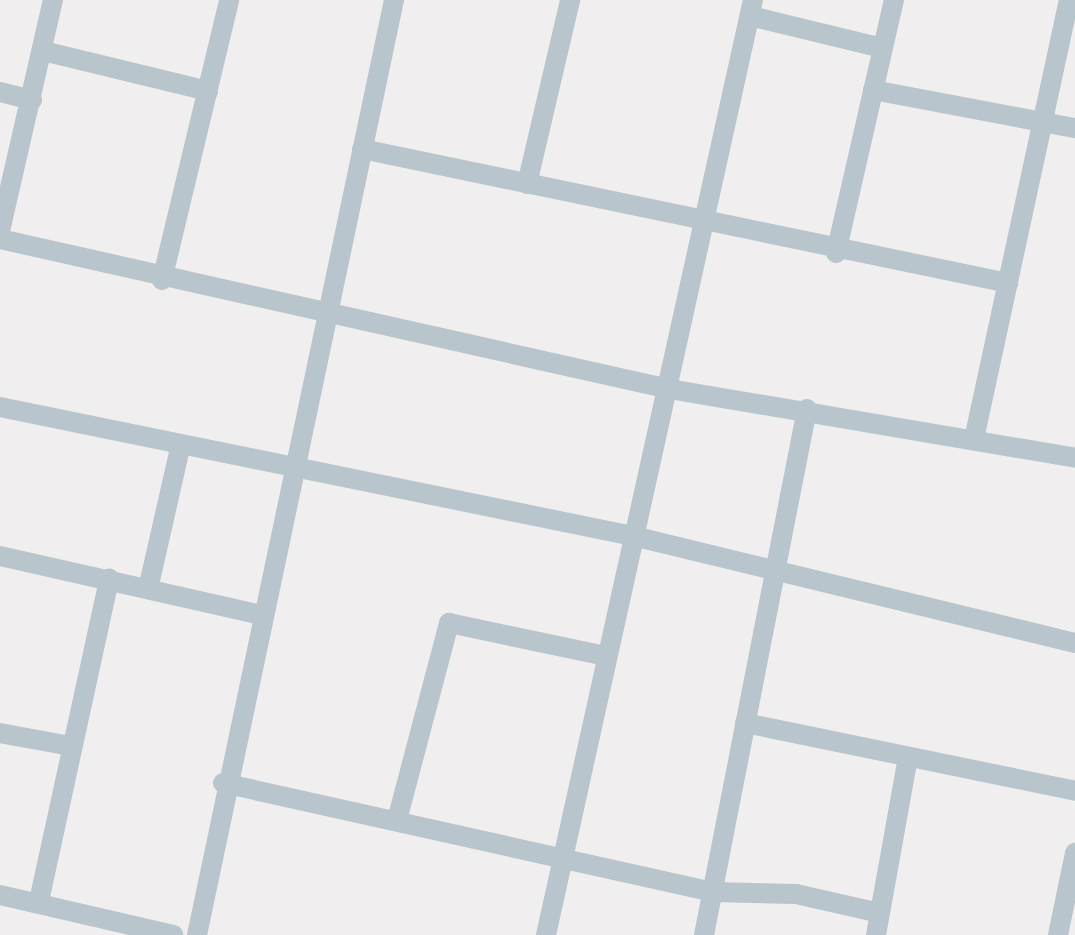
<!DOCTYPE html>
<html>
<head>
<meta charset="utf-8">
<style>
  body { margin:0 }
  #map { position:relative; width:1075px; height:935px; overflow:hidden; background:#f1eeef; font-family:"Varela Round",sans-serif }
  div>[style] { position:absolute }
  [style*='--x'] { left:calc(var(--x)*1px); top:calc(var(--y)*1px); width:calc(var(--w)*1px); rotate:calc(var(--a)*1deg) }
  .minor>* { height:20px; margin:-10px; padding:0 10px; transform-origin:10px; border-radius:10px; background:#b9c5cc }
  span { translate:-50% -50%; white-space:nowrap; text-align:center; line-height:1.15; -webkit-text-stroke:8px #fff; paint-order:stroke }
</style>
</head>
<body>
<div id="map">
  <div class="minor">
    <div style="--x:750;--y:16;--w:136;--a:13.6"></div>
    <div style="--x:43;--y:51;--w:170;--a:13.6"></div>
    <div style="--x:873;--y:90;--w:206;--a:10.7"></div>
    <div style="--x:0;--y:92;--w:33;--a:14"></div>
    <div style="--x:362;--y:149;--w:660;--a:11.72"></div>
    <div style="--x:527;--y:184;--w:189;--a:-76.8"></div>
    <div style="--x:0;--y:231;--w:237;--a:-77.1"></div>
    <div style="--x:0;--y:239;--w:686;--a:12.64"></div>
    <div style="--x:669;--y:389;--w:412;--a:9.6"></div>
    <div style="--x:836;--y:253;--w:260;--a:-77.1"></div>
    <div style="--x:162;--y:280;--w:288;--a:-76.5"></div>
    <div style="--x:0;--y:407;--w:646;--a:11.52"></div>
    <div style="--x:633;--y:536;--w:455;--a:13.6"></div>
    <div style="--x:974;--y:439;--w:449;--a:-77.8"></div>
    <div style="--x:0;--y:556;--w:268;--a:12.7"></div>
    <div style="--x:148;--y:589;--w:145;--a:-77.2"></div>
    <div style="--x:745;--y:723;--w:337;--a:11.6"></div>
    <div style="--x:0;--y:733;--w:72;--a:10.4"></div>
    <div style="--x:223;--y:783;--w:502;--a:12.54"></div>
    <div style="--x:713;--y:892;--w:83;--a:1.4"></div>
    <div style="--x:796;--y:894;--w:86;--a:12.7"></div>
    <div style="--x:397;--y:820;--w:204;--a:-75.2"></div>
    <div style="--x:449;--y:623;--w:159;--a:11.9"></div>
    <div style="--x:0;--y:895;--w:178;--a:13"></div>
    <div style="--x:39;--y:901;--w:330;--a:-77.7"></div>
    <div style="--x:197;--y:935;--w:956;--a:-78.1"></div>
    <div style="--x:546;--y:935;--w:958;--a:-77.52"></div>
    <div style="--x:704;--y:935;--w:536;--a:-78.92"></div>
    <div style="--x:876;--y:935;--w:181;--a:-79.8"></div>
    <div style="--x:1058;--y:935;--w:84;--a:-78.3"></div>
  </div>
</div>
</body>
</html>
